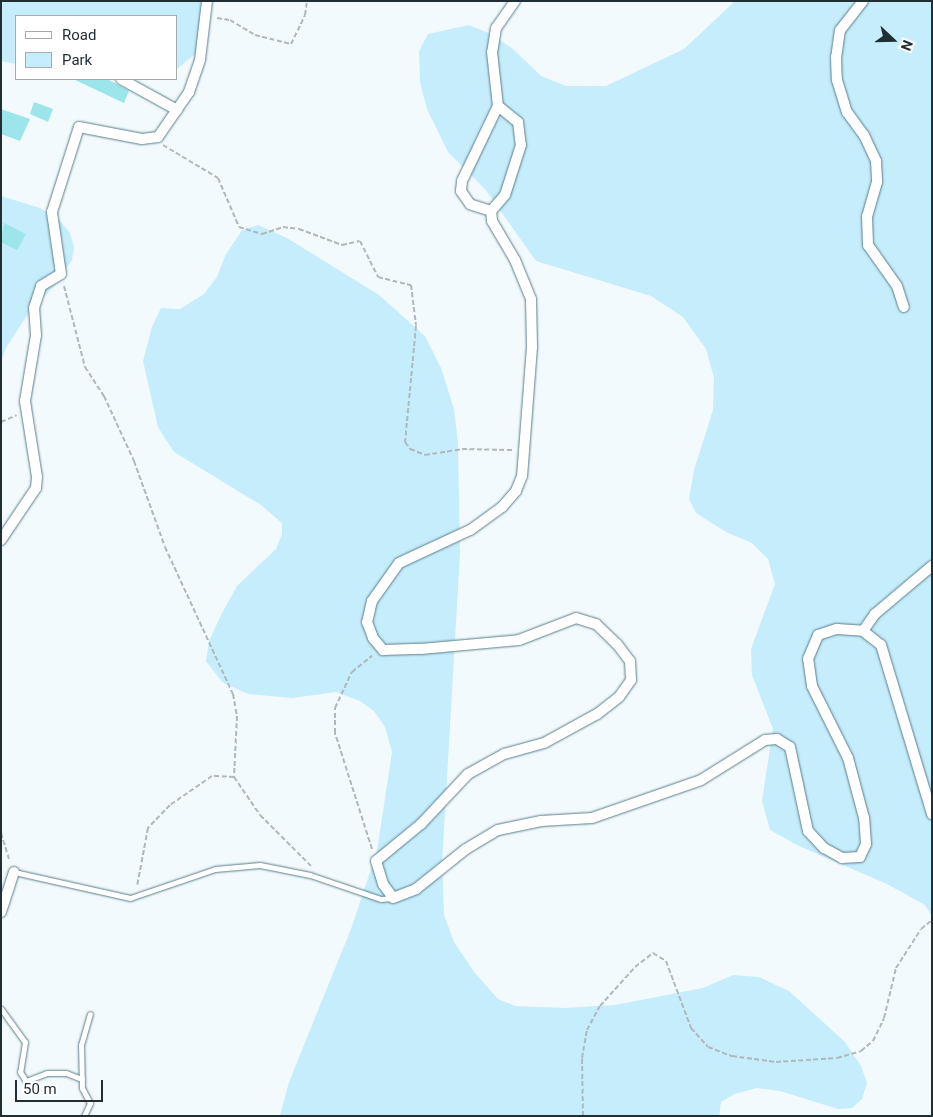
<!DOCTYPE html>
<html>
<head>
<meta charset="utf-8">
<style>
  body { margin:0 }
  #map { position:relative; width:933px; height:1117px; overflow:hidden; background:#f2fafd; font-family:Roboto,sans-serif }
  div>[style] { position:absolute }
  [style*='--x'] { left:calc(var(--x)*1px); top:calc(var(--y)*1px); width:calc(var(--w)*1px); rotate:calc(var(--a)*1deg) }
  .green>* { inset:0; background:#c5edfc }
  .building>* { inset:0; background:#9ce6eb }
  .path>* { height:2px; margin-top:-1px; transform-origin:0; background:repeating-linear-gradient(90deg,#afb9bd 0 5px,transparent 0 7.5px) }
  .roads { filter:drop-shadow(0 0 1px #5a7d8a) drop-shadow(0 0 1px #5a7d8a) }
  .service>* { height:5px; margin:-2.5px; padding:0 2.5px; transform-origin:2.5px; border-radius:2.5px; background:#fff }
  .minor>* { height:10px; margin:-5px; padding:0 5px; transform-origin:5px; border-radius:5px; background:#fff }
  span { translate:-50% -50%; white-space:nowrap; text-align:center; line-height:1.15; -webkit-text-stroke:4px #fff; paint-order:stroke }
  .frame { position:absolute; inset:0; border:2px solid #212f35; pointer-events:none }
  .legend { position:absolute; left:15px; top:15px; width:162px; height:65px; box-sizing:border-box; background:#fff; border:1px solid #a6acae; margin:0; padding:6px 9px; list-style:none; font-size:15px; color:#212f35 }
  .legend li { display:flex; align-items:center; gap:10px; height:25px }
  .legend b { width:25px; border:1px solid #a6acae }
  .north { position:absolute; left:868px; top:15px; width:50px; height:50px; -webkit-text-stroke:4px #fff; paint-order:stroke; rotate:111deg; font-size:14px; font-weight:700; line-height:20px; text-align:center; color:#212f35 }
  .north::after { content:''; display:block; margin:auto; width:18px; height:22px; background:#212f35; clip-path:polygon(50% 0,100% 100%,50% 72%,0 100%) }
  .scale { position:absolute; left:15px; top:1080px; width:88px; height:22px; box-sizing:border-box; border:2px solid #212f35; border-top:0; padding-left:6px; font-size:15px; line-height:18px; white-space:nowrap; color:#212f35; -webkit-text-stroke:4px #fff; paint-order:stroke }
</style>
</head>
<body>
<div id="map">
  <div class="green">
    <div style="clip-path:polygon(1px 1px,213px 1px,204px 38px,195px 54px,176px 70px,176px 16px,16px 16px,16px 64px,1px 61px)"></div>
    <div style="clip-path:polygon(735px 1px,932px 1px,932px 916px,925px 905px,887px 884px,799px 846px,770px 830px,762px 801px,773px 729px,752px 675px,751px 649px,775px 584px,768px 559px,752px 543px,726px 532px,696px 513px,689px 499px,694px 470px,713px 410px,714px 378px,706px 349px,683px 317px,651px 296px,536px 261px,485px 189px,448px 152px,427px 109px,420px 82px,419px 51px,428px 34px,469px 25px,491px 34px,513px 49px,541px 76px,566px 86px,606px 86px,684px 49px)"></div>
    <div style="clip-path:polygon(1px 196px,40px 208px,60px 221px,70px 233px,74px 247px,72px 260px,56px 284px,31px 309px,6px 348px,1px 362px)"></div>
    <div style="clip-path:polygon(258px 225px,287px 238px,379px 295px,425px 336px,441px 368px,454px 409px,458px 443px,460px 554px,442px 863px,444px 915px,454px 942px,474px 972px,498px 999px,515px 1006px,564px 1008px,615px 1005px,703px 988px,733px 975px,759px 977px,789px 991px,845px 1042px,861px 1066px,867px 1083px,862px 1099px,852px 1108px,838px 1109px,780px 1091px,757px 1088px,734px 1094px,721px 1102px,719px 1116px,280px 1116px,289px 1082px,351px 929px,377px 851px,392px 752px,385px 727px,374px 711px,360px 701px,336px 692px,292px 698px,248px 694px,222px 682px,206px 661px,209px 641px,221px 615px,237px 586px,276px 549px,282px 534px,282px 523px,261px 505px,174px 452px,158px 427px,143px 361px,152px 327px,161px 308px,180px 309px,204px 294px,217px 277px,225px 256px,242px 230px)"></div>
  </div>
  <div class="building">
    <div style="clip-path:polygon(73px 79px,107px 79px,129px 91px,124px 103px)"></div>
    <div style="clip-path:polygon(34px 102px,53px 109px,48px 122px,30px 114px)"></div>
    <div style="clip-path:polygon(1px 109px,30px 119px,20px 141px,1px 134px)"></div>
    <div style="clip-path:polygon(4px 223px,26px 234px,17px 250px,1px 242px)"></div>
  </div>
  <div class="path">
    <div style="--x:217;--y:18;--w:13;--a:9"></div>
    <div style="--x:230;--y:20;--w:29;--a:31"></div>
    <div style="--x:255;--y:35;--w:37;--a:14"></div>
    <div style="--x:291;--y:44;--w:32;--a:-64"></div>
    <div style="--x:305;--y:15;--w:14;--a:-82"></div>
    <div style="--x:163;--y:145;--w:64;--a:31"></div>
    <div style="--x:218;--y:178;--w:53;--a:66.8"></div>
    <div style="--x:239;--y:227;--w:24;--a:17"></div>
    <div style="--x:262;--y:234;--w:22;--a:-18"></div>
    <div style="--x:283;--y:227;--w:16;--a:7"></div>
    <div style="--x:299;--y:229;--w:46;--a:20.4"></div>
    <div style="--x:342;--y:245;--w:18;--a:-13"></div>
    <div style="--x:360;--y:241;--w:40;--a:63.4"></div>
    <div style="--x:378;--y:277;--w:34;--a:14"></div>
    <div style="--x:411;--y:285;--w:41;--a:83"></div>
    <div style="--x:416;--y:326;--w:117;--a:95.4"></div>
    <div style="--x:405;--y:442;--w:9;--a:54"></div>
    <div style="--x:410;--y:449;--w:16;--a:22"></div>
    <div style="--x:425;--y:455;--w:37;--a:-9"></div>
    <div style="--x:462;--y:449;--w:51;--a:1.1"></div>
    <div style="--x:64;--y:286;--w:84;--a:75.5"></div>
    <div style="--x:85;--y:367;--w:35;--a:57"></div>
    <div style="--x:104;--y:396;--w:72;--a:65.2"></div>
    <div style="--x:134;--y:461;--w:91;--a:70.2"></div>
    <div style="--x:165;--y:547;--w:162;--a:65.2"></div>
    <div style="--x:233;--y:694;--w:22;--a:80"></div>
    <div style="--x:237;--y:716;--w:61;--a:92.8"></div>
    <div style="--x:234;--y:777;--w:22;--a:-177"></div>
    <div style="--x:212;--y:776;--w:51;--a:145.4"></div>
    <div style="--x:170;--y:805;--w:32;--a:134"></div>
    <div style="--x:148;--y:828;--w:59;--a:100.7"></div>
    <div style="--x:1;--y:422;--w:17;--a:-24"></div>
    <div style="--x:234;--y:777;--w:46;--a:55.6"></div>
    <div style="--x:260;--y:815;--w:72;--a:45"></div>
    <div style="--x:1;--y:833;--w:30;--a:73"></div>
    <div style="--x:372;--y:849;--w:122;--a:-107.7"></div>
    <div style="--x:335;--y:733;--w:25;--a:-90"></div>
    <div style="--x:335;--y:708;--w:40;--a:-65"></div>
    <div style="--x:352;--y:672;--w:26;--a:-39"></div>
    <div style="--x:583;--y:1116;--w:58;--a:-91"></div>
    <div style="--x:582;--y:1058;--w:28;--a:-80"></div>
    <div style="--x:587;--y:1030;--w:27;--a:-62"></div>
    <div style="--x:600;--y:1006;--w:52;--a:-48.1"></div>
    <div style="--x:635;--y:967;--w:23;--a:-38"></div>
    <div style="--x:653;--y:953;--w:15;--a:32"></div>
    <div style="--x:666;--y:961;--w:72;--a:69.5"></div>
    <div style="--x:691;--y:1028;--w:25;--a:48"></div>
    <div style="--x:708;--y:1047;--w:26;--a:21"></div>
    <div style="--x:732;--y:1056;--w:44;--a:7.8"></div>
    <div style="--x:776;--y:1062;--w:61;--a:-3.8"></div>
    <div style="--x:837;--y:1058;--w:25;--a:-16"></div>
    <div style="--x:861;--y:1051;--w:16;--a:-40"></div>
    <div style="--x:873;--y:1041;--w:25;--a:-64"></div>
    <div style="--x:884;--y:1018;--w:51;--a:-76.5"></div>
    <div style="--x:896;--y:968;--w:46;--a:-57.3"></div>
    <div style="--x:921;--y:929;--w:14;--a:-39"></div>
  </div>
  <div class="roads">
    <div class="service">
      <div style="--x:14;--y:872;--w:119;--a:12.6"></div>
      <div style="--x:130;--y:898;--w:90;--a:-18.8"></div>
      <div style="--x:215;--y:869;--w:45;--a:-5.1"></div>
      <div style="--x:260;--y:865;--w:51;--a:11.3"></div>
      <div style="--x:310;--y:875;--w:75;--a:18.7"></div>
      <div style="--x:381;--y:899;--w:11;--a:-5"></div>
      <div style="--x:1;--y:1009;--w:41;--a:54"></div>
      <div style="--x:25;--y:1042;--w:30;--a:99"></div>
      <div style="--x:20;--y:1072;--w:11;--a:56"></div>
      <div style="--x:26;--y:1081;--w:22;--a:-21"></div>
      <div style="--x:47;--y:1073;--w:19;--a:0"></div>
      <div style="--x:66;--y:1073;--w:17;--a:21"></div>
      <div style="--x:84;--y:1116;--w:14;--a:-65"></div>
      <div style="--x:90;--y:1103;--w:17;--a:-118"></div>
      <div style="--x:82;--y:1088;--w:43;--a:-91.3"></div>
      <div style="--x:81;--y:1045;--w:32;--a:-74"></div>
    </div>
    <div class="minor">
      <div style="--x:515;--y:1;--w:33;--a:125"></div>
      <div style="--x:496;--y:28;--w:24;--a:99"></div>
      <div style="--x:492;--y:52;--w:54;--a:83.7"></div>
      <div style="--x:498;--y:106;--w:26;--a:39"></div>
      <div style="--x:518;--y:122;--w:23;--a:83"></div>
      <div style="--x:521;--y:145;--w:52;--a:107.7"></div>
      <div style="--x:505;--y:195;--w:21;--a:131"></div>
      <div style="--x:491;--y:211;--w:10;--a:84"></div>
      <div style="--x:492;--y:221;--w:45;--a:59.5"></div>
      <div style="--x:515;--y:260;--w:42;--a:67.7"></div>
      <div style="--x:531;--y:299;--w:48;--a:88.8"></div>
      <div style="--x:532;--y:347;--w:129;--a:94.4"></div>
      <div style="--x:522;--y:476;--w:16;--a:112"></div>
      <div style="--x:516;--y:491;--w:21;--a:131"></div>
      <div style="--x:502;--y:507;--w:39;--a:144"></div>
      <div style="--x:470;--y:530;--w:78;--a:155.1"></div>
      <div style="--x:399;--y:563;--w:47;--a:125.4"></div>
      <div style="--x:372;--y:601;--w:22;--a:103"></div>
      <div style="--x:367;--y:622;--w:17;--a:69"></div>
      <div style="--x:373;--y:638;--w:16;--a:50"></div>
      <div style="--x:383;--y:650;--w:38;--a:-2"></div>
      <div style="--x:421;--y:649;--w:98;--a:-5.2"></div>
      <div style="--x:519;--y:640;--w:61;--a:-21.1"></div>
      <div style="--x:576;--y:618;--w:21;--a:17"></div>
      <div style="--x:596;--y:624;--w:29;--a:44"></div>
      <div style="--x:617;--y:644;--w:21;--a:53"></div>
      <div style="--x:630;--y:661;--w:19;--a:87"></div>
      <div style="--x:631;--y:680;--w:21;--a:125"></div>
      <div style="--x:619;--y:697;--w:28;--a:142"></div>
      <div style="--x:597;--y:714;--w:60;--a:151.3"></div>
      <div style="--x:544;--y:743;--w:41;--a:164.6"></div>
      <div style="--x:504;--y:754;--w:41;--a:150.9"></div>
      <div style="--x:468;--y:774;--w:69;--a:133.2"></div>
      <div style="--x:421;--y:824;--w:58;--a:140.6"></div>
      <div style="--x:376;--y:861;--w:24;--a:73"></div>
      <div style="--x:383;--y:884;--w:17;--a:54"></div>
      <div style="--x:393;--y:898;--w:25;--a:-21"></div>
      <div style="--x:416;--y:889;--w:64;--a:-38.7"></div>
      <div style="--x:466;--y:849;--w:37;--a:-31"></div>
      <div style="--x:498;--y:830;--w:44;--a:-11.8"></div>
      <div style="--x:541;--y:821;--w:51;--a:-3.4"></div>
      <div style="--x:592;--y:818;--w:115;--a:-19.2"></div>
      <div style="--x:701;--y:780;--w:75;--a:-32"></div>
      <div style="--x:765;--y:740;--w:12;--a:-5"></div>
      <div style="--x:777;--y:739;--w:15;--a:32"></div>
      <div style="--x:790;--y:747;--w:86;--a:77.9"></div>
      <div style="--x:808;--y:831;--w:23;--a:47"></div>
      <div style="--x:824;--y:848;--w:21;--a:29"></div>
      <div style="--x:842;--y:858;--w:18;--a:-3"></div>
      <div style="--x:860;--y:857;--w:14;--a:-65"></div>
      <div style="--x:866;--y:844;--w:26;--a:-94"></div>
      <div style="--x:864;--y:818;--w:62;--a:-104.9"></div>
      <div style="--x:848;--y:758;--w:80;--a:-116.6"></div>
      <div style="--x:812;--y:686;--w:27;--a:-98"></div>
      <div style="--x:808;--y:659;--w:26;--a:-67"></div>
      <div style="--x:818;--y:635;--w:20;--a:-18"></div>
      <div style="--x:837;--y:629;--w:26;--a:4"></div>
      <div style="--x:863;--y:631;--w:23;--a:38"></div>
      <div style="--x:881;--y:645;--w:177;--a:73.2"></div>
      <div style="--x:863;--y:1;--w:37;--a:128"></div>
      <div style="--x:840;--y:30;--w:27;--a:98"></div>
      <div style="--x:836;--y:57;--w:23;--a:88"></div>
      <div style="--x:837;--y:80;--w:34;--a:73"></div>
      <div style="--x:847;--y:112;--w:29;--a:54"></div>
      <div style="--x:864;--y:135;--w:29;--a:65"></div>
      <div style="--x:876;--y:161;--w:21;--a:87"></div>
      <div style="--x:877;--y:182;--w:35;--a:106"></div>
      <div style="--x:867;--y:216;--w:29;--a:88"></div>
      <div style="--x:868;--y:245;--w:50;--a:54.7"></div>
      <div style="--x:897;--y:286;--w:22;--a:72"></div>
      <div style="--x:121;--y:79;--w:64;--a:29"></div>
      <div style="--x:491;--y:211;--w:22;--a:-162"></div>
      <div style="--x:470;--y:204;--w:16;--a:-125"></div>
      <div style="--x:461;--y:191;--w:10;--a:-84"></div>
      <div style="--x:462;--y:181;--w:83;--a:-64.4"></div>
      <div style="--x:1;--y:540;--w:63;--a:-56.1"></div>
      <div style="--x:36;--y:488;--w:11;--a:-85"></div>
      <div style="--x:37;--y:477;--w:77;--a:-99"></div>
      <div style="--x:25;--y:401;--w:67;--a:-80.5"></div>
      <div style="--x:36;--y:335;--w:27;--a:-94"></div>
      <div style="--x:34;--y:308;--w:23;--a:-72"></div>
      <div style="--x:41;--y:286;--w:23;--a:-31"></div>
      <div style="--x:61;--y:274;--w:63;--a:-98.3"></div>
      <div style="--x:52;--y:212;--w:89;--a:-72.4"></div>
      <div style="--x:79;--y:127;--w:64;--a:10.8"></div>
      <div style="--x:142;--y:139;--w:16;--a:-7"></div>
      <div style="--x:158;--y:137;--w:55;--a:-55.4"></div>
      <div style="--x:189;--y:92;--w:34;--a:-71"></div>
      <div style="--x:200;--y:60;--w:59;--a:-83.2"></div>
      <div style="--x:863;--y:631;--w:21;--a:-55"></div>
      <div style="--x:875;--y:614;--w:75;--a:-40.1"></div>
      <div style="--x:1;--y:912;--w:42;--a:-72"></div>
    </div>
  </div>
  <div class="frame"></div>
  <ul class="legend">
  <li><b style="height:6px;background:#fff"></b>Road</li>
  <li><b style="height:14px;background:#c5edfc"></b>Park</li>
  </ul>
  <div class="north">N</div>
  <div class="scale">50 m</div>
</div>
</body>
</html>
